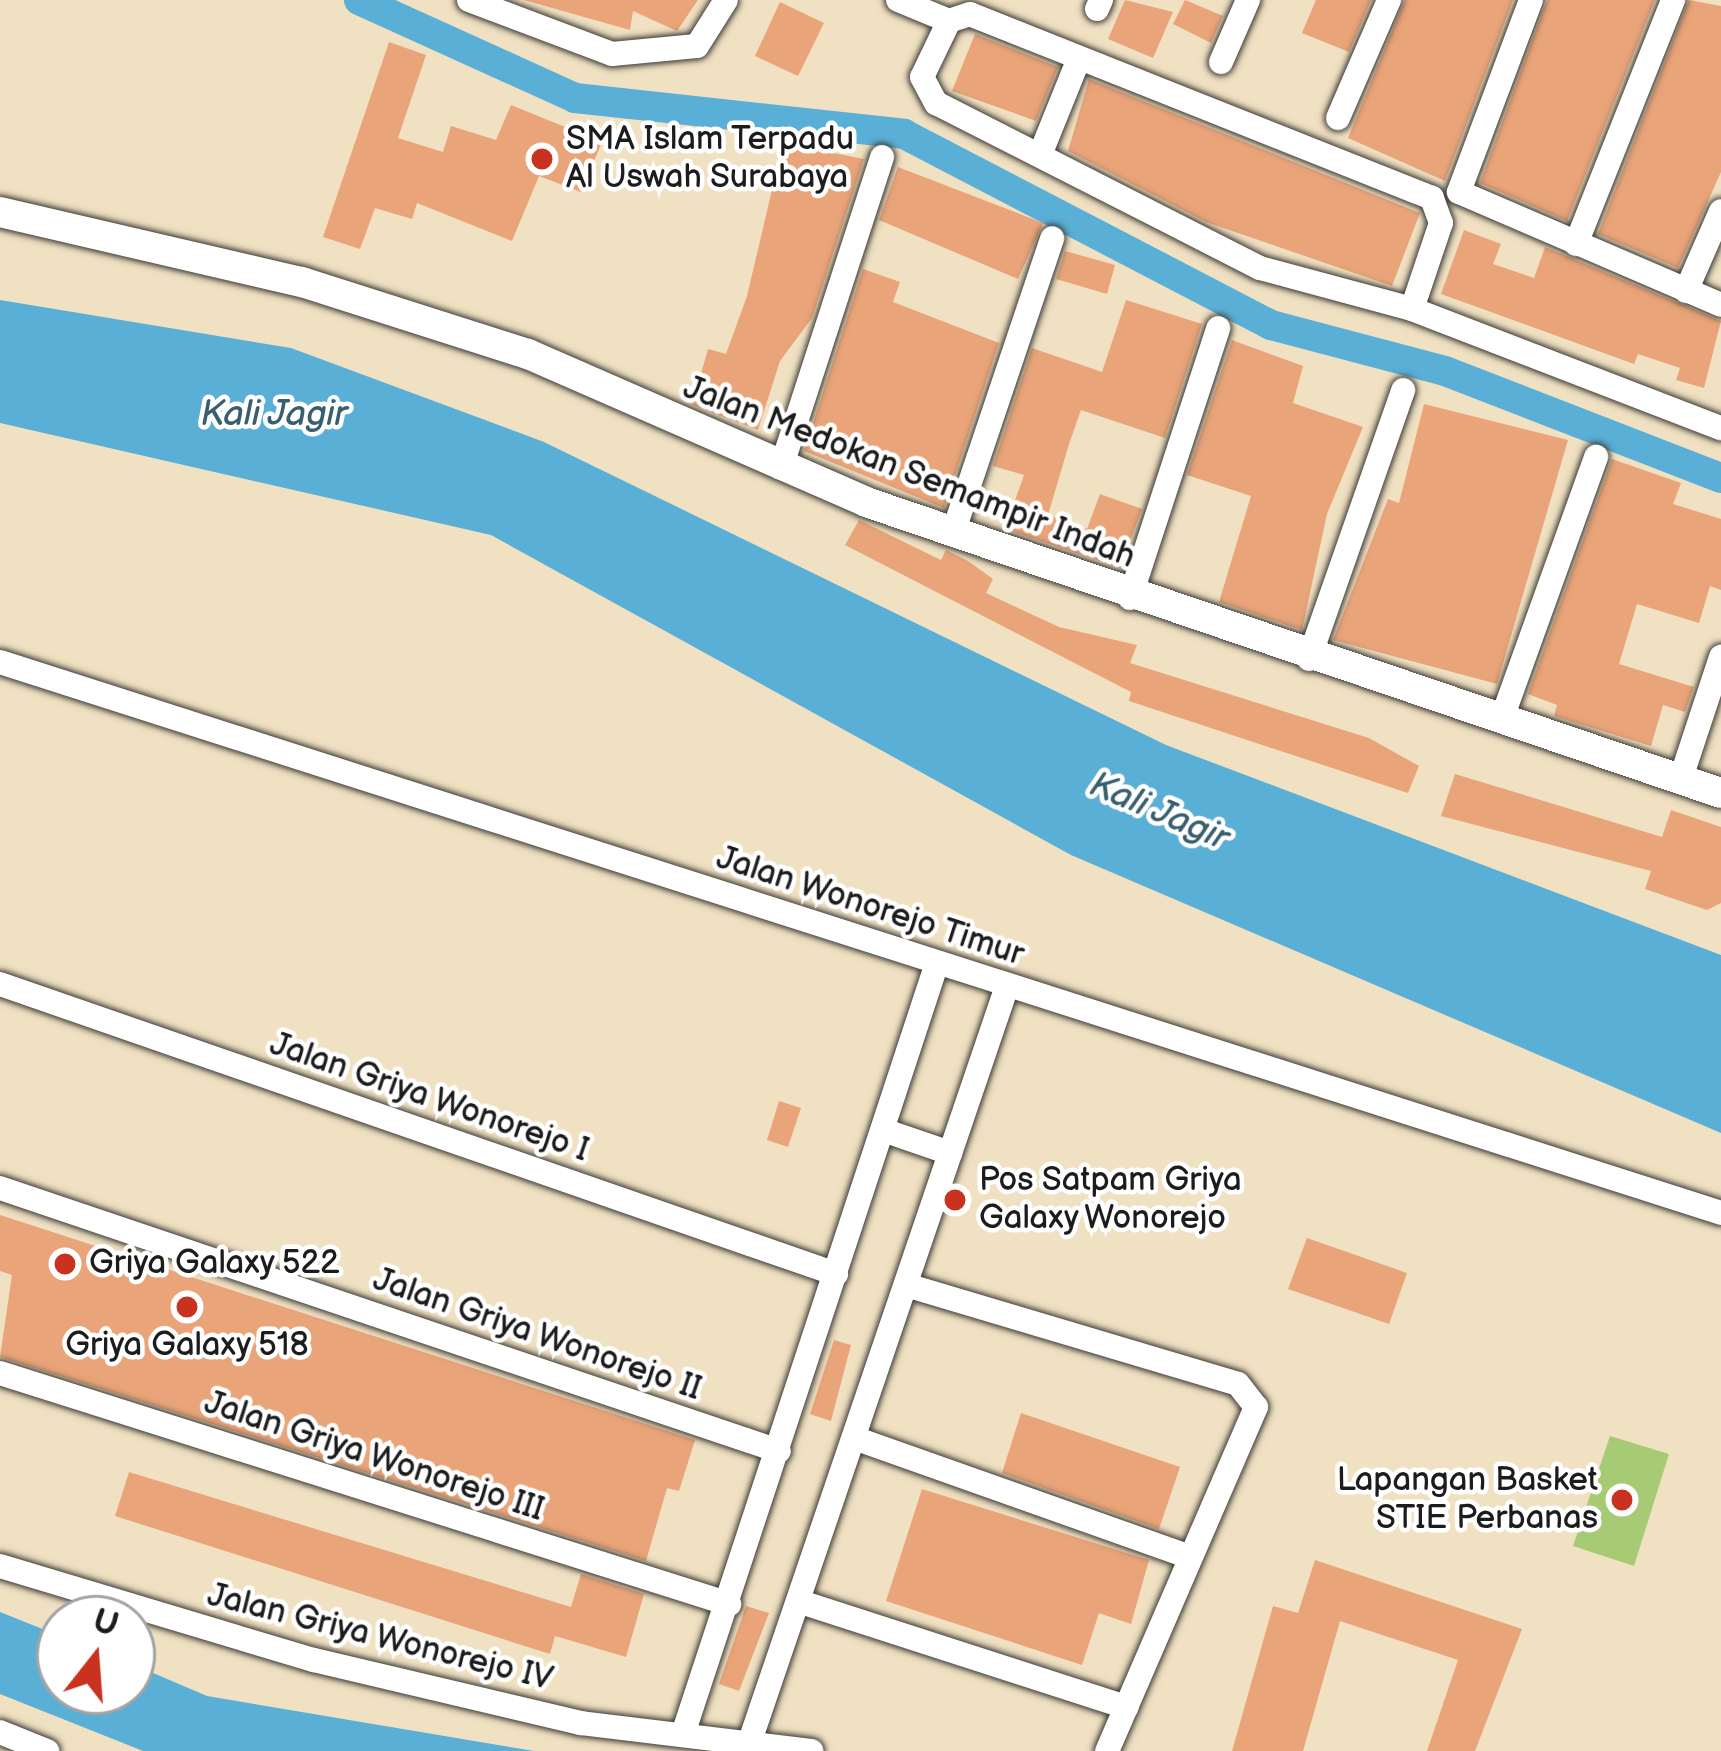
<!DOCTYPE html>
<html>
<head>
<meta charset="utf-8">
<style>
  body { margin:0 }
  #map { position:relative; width:1721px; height:1751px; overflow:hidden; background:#f1e1c3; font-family:"Balsamiq Sans",sans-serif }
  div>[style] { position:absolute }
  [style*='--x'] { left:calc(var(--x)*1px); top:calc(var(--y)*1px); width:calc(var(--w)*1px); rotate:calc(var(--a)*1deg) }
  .green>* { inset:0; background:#a7cb74 }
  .water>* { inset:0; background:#5aafd6 }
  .canal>* { height:30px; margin:-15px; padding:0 15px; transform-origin:15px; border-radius:15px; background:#5aafd6 }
  .building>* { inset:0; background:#e9a479 }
  .roads { filter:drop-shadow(0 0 3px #3c3a35) drop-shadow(0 0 3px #3c3a35) }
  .minor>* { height:24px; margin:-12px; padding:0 12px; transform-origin:12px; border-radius:12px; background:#fff }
  .tertiary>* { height:30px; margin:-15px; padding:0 15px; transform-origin:15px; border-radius:15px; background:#fff }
  .dots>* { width:33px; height:33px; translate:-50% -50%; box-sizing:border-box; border:6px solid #fff; border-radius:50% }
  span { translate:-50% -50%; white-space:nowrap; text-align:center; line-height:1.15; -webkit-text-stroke:9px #fff; paint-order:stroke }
  .poi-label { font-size:33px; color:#1c1c1c }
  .left { translate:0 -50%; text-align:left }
  .right { translate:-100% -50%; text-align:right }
  .street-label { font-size:33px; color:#1c1c1c }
  .water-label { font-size:36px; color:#385e70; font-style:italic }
  .north { position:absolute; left:36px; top:1595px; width:120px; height:120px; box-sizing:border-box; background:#fff; border:3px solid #a4a4a4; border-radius:50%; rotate:17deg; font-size:33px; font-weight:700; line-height:48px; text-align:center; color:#1c1c1c }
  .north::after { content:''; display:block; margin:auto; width:42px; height:54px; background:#c8321e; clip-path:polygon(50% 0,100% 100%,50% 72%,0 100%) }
</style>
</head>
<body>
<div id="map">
  <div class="green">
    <div style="clip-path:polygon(1610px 1436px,1669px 1454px,1634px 1566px,1573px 1546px)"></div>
  </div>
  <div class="water">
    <div style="clip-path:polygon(0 300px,291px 348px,544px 442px,1166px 745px,1721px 955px,1721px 1133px,1071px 855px,491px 535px,0 423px)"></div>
    <div style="clip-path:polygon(0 1612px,60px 1636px,60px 1691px,132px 1691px,132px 1664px,207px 1696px,534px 1751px,143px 1751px,0 1694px)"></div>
  </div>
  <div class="canal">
    <div style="--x:359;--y:0;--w:237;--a:24.4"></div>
    <div style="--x:575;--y:98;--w:331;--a:6.2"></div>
    <div style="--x:904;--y:134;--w:414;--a:27.5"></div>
    <div style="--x:1271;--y:325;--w:180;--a:14.8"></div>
    <div style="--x:1445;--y:371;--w:296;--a:21.2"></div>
  </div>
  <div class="building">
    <div style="clip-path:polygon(524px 0,698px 0,677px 31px,633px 11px,630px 30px)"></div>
    <div style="clip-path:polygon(1125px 0,1173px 12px,1153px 58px,1108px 39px)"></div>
    <div style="clip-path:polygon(1185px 0,1223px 16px,1211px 43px,1173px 24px)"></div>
    <div style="clip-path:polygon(1316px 0,1371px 0,1349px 52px,1302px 33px)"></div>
    <div style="clip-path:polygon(1405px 0,1513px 0,1445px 181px,1348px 138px)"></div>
    <div style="clip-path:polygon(1547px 0,1655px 0,1567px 221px,1480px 183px)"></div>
    <div style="clip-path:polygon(1689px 0,1721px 6px,1721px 172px,1678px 268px,1598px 234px)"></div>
    <div style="clip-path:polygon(780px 2px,824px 23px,798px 76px,755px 56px)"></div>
    <div style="clip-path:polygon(975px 34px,1058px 67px,1036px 121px,952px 91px)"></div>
    <div style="clip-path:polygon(389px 42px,426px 55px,398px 138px,443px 152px,451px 126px,496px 140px,511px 105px,602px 142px,581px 192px,539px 176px,512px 241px,417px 203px,412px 219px,375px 208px,360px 249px,323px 237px)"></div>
    <div style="clip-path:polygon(1089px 79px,1420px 213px,1392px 286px,1206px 222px,1068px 151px)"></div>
    <div style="clip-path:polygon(783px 143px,864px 159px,812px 318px,780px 361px,758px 430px,692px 405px,708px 349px,726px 354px,747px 296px)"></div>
    <div style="clip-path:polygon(898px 167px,1043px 223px,1018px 279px,879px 220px)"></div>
    <div style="clip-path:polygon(1464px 230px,1501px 244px,1493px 264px,1534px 278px,1545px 247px,1721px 321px,1704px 388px,1676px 380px,1680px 368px,1638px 354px,1634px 364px,1441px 294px)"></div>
    <div style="clip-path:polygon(1065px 251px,1115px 265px,1107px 294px,1056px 279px)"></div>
    <div style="clip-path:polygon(863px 269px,900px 282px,893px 302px,999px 343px,944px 508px,804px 451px)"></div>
    <div style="clip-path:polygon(1126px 300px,1202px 324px,1165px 438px,1081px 410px,1069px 444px,1048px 515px,1087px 529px,1100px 494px,1142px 509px,1120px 568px,1005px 529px,1024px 475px,993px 466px,1032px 348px,1102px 372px)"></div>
    <div style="clip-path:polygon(1232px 340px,1303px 366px,1293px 403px,1363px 427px,1327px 514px,1302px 630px,1219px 602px,1251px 496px,1187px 475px)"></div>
    <div style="clip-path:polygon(1424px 404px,1568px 440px,1497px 684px,1333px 640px,1388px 499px,1399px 503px)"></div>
    <div style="clip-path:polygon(1612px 459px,1681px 483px,1673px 504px,1721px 519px,1721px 590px,1710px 586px,1699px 623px,1637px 604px,1619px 664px,1694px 687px,1685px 712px,1663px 705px,1651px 746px,1554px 716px,1557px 705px,1528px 694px)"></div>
    <div style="clip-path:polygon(859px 520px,941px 560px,946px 550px,968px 561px,993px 579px,986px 593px,1059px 627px,1137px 645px,1130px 663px,1369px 738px,1419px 766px,1408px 793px,1129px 701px,1131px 692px,845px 545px)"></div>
    <div style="clip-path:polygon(1455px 774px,1662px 837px,1671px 810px,1721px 827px,1721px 903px,1707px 910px,1645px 889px,1651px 871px,1441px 816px)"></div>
    <div style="clip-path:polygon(779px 1101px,801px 1108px,788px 1147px,767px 1140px)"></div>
    <div style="clip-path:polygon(0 1215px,695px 1440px,679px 1491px,667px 1488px,646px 1561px,0 1357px,12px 1275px,0 1271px)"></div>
    <div style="clip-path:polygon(1307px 1238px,1407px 1273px,1389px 1324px,1288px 1289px)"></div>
    <div style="clip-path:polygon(834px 1340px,851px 1345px,831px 1421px,810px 1414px)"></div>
    <div style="clip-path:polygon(1021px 1413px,1180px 1467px,1159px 1529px,1002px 1473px)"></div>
    <div style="clip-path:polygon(129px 1472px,571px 1607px,581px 1574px,644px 1594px,626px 1657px,555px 1636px,550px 1654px,115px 1516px)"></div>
    <div style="clip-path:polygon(922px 1489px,1149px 1560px,1131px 1624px,1099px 1613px,1082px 1665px,886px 1601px)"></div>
    <div style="clip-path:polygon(1315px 1560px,1522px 1629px,1475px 1751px,1427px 1751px,1458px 1660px,1340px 1621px,1303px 1751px,1232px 1751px,1273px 1606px,1298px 1613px)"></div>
    <div style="clip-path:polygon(746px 1606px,769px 1613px,739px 1691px,719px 1684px)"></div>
  </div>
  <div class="roads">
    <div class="minor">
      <div style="--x:469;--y:0;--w:153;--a:20.7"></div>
      <div style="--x:612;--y:54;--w:85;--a:-5.4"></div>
      <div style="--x:697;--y:46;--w:54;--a:-57.8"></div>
      <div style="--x:898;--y:0;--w:55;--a:22.4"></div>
      <div style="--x:1531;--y:0;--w:205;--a:110.6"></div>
      <div style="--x:1459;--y:192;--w:285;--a:23.3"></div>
      <div style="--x:1097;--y:9;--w:10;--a:-66"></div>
      <div style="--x:1221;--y:62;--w:68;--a:-66.5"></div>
      <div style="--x:1338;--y:118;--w:129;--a:-66.6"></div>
      <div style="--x:1040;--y:155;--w:101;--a:-68"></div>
      <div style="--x:1576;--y:244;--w:263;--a:-68.3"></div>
      <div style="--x:1686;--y:291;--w:87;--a:-66.4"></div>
      <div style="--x:1412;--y:309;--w:91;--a:-71.4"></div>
      <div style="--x:1441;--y:223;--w:27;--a:-110"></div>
      <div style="--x:1432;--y:198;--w:497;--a:-158.3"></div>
      <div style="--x:970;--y:14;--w:22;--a:162"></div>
      <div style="--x:949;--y:21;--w:62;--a:115.7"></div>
      <div style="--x:922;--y:77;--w:30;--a:62"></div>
      <div style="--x:936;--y:103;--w:364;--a:27"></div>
      <div style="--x:1260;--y:268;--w:157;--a:15.1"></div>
      <div style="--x:1412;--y:309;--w:331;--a:21.1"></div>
      <div style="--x:781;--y:468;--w:327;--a:-72"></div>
      <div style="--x:953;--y:533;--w:311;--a:-71.4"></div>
      <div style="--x:1130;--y:598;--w:284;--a:-71.9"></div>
      <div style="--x:1309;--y:659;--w:285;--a:-70.7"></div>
      <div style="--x:0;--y:662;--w:1807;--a:17.75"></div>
      <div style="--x:1501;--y:721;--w:281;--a:-70.2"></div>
      <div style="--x:1680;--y:781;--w:131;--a:-71.7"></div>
      <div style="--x:0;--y:984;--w:885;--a:19.13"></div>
      <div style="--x:886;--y:1131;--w:68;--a:19"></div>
      <div style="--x:0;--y:1188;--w:822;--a:18.66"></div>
      <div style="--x:906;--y:1285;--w:346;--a:16.6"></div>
      <div style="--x:1238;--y:1384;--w:29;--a:52"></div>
      <div style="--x:1256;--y:1407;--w:375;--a:113.4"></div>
      <div style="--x:0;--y:1373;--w:765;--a:17.58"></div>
      <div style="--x:857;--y:1439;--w:353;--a:19.5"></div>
      <div style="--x:0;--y:1566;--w:328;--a:16.7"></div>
      <div style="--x:314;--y:1660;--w:274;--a:13.3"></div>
      <div style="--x:581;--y:1723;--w:232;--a:6.9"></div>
      <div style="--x:801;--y:1602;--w:342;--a:17.9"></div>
      <div style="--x:684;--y:1731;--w:809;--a:-71.77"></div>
      <div style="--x:0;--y:1732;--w:51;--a:22"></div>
      <div style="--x:750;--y:1741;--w:798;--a:-71.2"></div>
    </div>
    <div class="tertiary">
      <div style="--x:0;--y:212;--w:310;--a:13.1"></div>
      <div style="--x:302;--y:282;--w:237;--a:17.7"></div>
      <div style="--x:528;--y:354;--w:369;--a:23.6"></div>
      <div style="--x:866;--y:502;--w:903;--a:18.8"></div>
    </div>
  </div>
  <div class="dots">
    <div style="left:542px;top:159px;background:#c8321e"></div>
    <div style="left:955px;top:1200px;background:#c8321e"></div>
    <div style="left:65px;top:1264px;background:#c8321e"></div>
    <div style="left:187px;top:1307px;background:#c8321e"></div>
    <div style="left:1622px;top:1500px;background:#c8321e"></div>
  </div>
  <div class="poi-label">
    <span class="left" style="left:566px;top:159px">SMA Islam Terpadu<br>Al Uswah Surabaya</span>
    <span class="left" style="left:979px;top:1200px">Pos Satpam Griya<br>Galaxy Wonorejo</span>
    <span class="left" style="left:89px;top:1264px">Griya Galaxy 522</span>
    <span style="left:187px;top:1346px">Griya Galaxy 518</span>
    <span class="right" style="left:1598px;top:1500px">Lapangan Basket<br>STIE Perbanas</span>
  </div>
  <div class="street-label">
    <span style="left:909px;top:473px;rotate:21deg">Jalan Medokan Semampir Indah</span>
    <span style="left:870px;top:907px;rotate:18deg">Jalan Wonorejo Timur</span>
    <span style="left:429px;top:1098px;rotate:19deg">Jalan Griya Wonorejo I</span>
    <span style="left:537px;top:1335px;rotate:19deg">Jalan Griya Wonorejo II</span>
    <span style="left:374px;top:1457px;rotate:18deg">Jalan Griya Wonorejo III</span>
    <span style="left:380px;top:1638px;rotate:14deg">Jalan Griya Wonorejo IV</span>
  </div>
  <div class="water-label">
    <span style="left:274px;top:415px">Kali Jagir</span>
    <span style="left:1159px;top:812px;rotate:23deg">Kali Jagir</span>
  </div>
  <div class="north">U</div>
</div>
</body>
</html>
